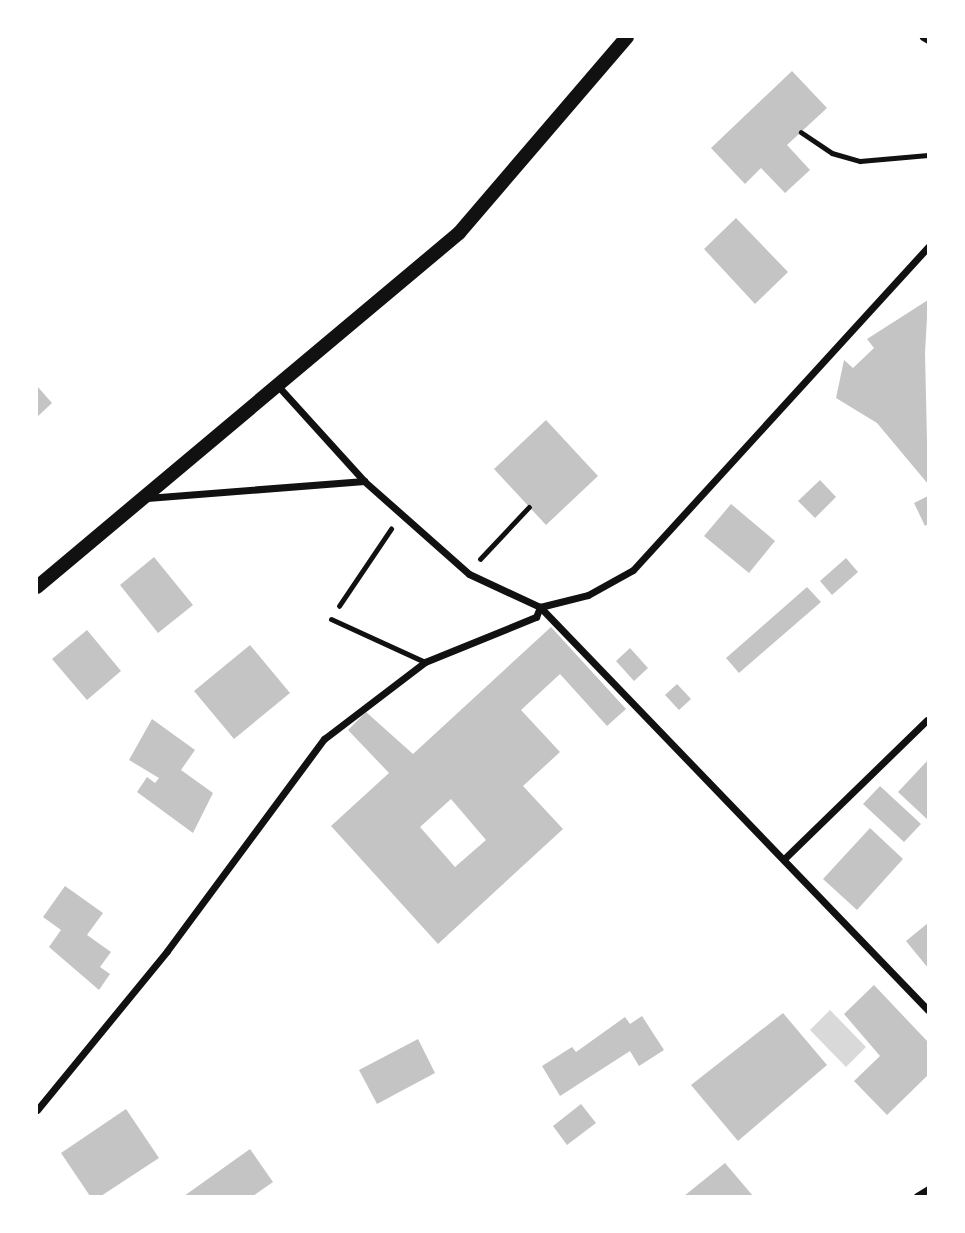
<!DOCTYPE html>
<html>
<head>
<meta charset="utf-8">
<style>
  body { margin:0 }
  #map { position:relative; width:965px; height:1233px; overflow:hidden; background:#fff; font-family:"Source Sans 3",sans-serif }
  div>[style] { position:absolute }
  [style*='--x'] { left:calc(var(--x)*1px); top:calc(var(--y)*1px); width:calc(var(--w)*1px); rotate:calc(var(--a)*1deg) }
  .water>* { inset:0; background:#d9d9d9 }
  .building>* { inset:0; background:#c4c4c4 }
  .path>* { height:4.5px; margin:-2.25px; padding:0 2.25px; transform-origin:2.25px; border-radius:2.25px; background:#111 }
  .service>* { height:5px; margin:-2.5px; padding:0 2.5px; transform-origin:2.5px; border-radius:2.5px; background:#111 }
  .minor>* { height:7px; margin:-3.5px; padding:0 3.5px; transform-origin:3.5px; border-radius:3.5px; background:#111 }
  .secondary>* { height:14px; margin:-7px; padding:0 7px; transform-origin:7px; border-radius:7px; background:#111 }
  span { translate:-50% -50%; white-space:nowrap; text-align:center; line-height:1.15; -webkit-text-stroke:5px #fff; paint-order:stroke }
  .frame { position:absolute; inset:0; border:38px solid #fff; pointer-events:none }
</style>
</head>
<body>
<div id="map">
  <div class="water">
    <div style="clip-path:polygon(830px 1010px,866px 1047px,846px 1067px,810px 1030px)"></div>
  </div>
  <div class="building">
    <div style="clip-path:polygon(792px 71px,827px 108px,787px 145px,810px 170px,785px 193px,761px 168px,745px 184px,711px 148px)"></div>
    <div style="clip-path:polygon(736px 218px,788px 272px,755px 304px,704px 249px)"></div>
    <div style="clip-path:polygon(928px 300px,925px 353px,928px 484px,877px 423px,836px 398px,844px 360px,853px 368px,874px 348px,867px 339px)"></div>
    <div style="clip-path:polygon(37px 386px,52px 403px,37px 417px)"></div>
    <div style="clip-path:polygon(546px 420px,598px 476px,546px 525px,494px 469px)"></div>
    <div style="clip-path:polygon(820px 480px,836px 497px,815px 518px,798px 501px)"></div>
    <div style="clip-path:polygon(928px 496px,928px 524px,925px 526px,914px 503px)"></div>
    <div style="clip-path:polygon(731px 504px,775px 541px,749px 573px,704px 536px)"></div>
    <div style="clip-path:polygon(154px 557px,193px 605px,158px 633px,120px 585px)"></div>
    <div style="clip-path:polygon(846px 558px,858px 572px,832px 595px,820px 581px)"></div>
    <div style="clip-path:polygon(807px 587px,821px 602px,739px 673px,726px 658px)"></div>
    <div style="clip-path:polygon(evenodd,551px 627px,626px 709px,607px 726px,560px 674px,521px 710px,560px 752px,523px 786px,563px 829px,438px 944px,331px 826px,389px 773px,348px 730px,366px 712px,413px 754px,551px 627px,451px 799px,486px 840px,455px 867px,420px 827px,451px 799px)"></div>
    <div style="clip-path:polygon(87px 630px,121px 671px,87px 700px,52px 659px)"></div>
    <div style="clip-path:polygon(250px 645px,290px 693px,234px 739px,194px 691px)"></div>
    <div style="clip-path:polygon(630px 648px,648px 668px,634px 681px,616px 661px)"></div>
    <div style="clip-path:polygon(677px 684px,691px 699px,679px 710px,665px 695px)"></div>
    <div style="clip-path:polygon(152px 719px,195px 750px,181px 770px,213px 793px,193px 833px,137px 792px,147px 777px,155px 783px,159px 778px,129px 760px)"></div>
    <div style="clip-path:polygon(928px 760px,928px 820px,898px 792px)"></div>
    <div style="clip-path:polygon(880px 786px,921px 824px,904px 842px,863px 804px)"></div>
    <div style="clip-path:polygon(870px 828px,903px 859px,857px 910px,823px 879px)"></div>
    <div style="clip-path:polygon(65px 886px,103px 913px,87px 935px,111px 952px,100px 967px,110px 974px,99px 990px,49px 947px,61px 930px,43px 917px)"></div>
    <div style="clip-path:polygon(928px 923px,928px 968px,906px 941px)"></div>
    <div style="clip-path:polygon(874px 985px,928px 1042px,928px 1075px,887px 1115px,854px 1081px,880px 1056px,844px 1014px)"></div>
    <div style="clip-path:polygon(783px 1013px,827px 1065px,738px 1141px,691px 1085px)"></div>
    <div style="clip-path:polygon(642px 1016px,664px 1050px,639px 1066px,630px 1051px,560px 1096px,542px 1066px,572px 1047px,576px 1052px,625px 1017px,630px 1024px)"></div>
    <div style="clip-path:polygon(418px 1039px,435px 1073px,377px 1104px,359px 1070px)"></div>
    <div style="clip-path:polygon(581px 1104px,596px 1123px,567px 1145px,553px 1126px)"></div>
    <div style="clip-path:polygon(126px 1109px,159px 1158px,101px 1196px,90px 1196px,61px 1153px)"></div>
    <div style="clip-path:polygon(250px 1149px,273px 1182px,253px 1196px,184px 1196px)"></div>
    <div style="clip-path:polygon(725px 1163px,753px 1196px,684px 1196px)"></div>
  </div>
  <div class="path">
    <div style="--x:801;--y:132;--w:37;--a:34"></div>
    <div style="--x:832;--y:153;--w:29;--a:16"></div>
    <div style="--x:860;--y:161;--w:68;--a:-5"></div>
    <div style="--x:480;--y:559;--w:71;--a:-46.7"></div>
    <div style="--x:339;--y:606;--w:93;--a:-56"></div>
  </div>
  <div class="service">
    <div style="--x:331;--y:619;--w:103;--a:24.6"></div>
  </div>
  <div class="minor">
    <div style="--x:923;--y:37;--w:6;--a:31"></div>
    <div style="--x:278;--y:386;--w:128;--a:47.8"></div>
    <div style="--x:364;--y:481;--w:140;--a:41.5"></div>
    <div style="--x:469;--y:574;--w:78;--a:24.9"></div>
    <div style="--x:540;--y:607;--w:559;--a:46.09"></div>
    <div style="--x:147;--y:498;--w:218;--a:-4.5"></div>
    <div style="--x:540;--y:607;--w:49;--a:-14"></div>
    <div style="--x:588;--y:595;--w:51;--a:-29.1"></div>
    <div style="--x:633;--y:570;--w:437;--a:-47.6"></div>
    <div style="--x:784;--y:859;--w:199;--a:-44.2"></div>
    <div style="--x:37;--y:1110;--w:205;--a:-50.7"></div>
    <div style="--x:167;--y:951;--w:264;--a:-53.5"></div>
    <div style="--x:324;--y:739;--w:127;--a:-37.3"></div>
    <div style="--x:425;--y:662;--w:120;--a:-22.1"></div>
    <div style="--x:536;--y:617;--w:11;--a:-68"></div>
    <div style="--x:917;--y:1196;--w:13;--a:-32"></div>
  </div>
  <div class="secondary">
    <div style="--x:37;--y:587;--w:551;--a:-39.99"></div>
    <div style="--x:459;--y:233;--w:258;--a:-49.4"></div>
  </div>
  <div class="frame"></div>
</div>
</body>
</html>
